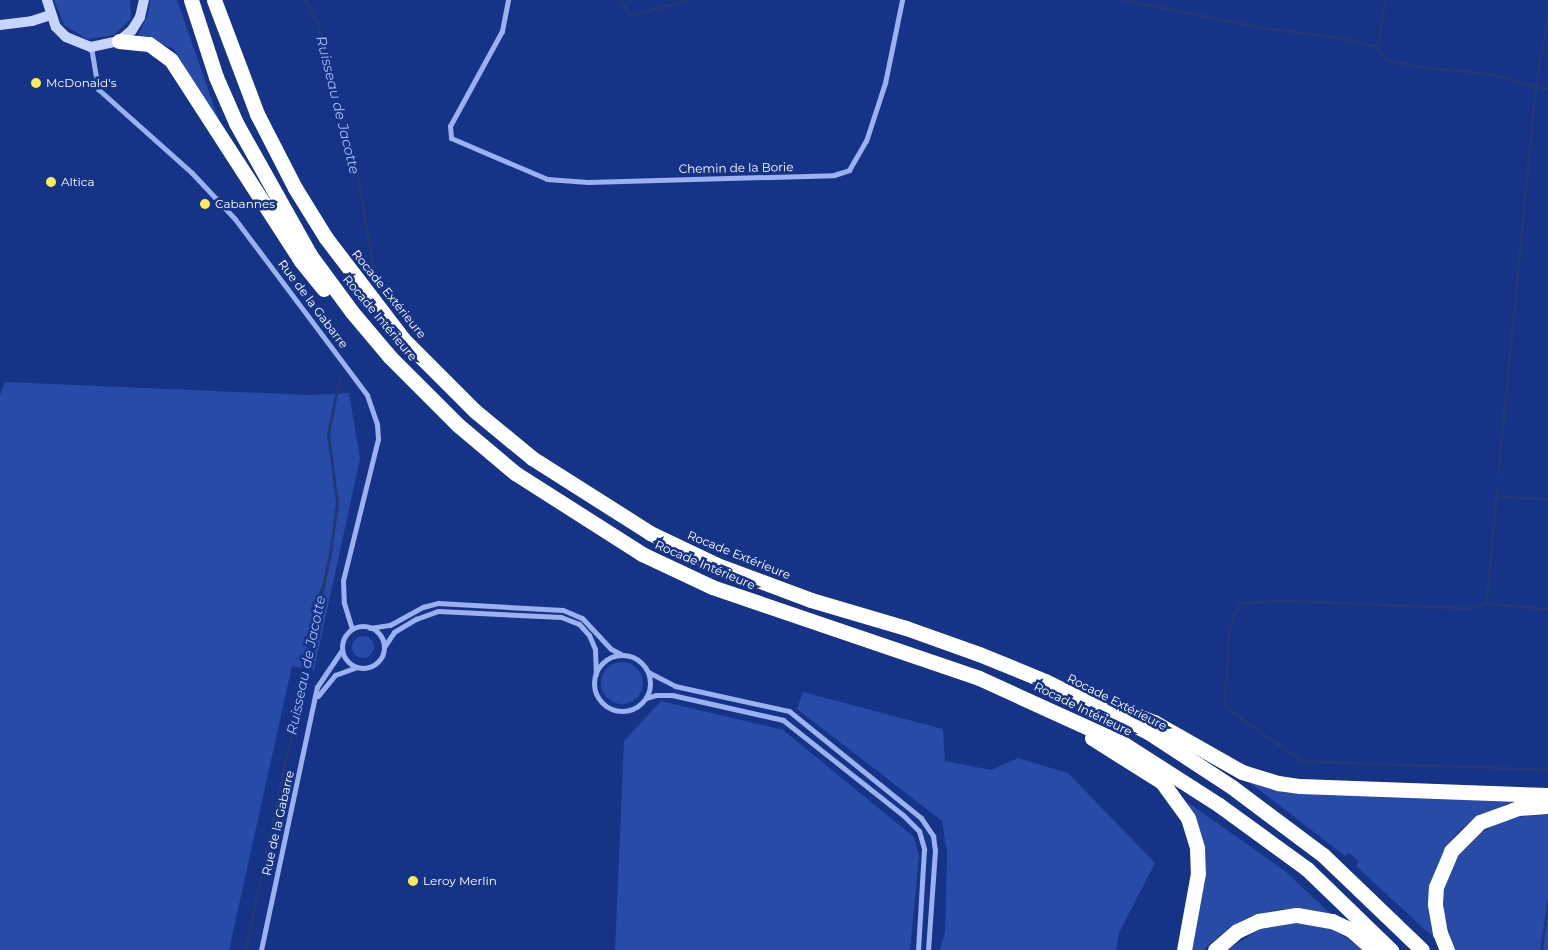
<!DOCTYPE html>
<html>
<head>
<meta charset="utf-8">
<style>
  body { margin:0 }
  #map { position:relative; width:1548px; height:950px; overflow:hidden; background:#153387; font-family:Montserrat,sans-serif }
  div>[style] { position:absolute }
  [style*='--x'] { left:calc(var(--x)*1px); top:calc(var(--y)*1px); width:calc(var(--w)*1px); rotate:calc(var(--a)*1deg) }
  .green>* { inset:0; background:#274ba6 }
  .round { border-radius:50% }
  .stream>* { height:3px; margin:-1.5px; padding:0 1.5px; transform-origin:1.5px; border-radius:1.5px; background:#223978 }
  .street>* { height:5px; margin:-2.5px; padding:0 2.5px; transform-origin:2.5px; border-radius:2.5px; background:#9ab2ef }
  .street>.ring { margin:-2.5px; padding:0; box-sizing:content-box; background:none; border:5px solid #9ab2ef; border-radius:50% }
  .secondary>* { height:10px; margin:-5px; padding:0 5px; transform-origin:5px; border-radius:5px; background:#c8d5fa }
  .highway>* { height:15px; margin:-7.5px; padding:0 7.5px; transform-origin:7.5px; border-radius:7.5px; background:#fff }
  .dots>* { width:14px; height:14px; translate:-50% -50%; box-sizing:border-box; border:2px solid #153387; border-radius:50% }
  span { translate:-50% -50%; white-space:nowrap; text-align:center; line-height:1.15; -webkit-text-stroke:5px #153387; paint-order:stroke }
  .poi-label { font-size:12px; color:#fff }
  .left { translate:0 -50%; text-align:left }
  .street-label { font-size:12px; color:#fff }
  .water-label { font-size:14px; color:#a6bdf6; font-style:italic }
</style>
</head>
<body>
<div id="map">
  <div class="green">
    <div style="clip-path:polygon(54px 0,130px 0,131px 19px,114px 35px,87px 39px,64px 25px)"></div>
    <div style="clip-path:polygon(150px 0,177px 0,222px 129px,173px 48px,138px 36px,148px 14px)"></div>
    <div style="clip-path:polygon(5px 382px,310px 395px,349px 393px,360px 459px,314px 670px,292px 666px,229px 950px,0 950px,0 395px)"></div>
    <div class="round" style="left:352px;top:636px;width:22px;height:22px"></div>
    <div class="round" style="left:601px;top:662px;width:42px;height:42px"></div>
    <div style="clip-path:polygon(803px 692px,943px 729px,945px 761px,991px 770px,1018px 758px,1068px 773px,1155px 863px,1119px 933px,1116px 950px,940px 950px,945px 932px,947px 853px,942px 821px,797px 709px)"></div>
    <div style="clip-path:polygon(661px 701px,783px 730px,914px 837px,919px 855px,910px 950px,615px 950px,624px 741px)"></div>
    <div style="clip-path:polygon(1245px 779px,1548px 801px,1507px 804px,1471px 821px,1459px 831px,1449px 844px,1434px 938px,1356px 866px,1359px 861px,1349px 853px,1345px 856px)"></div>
    <div style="clip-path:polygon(1186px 801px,1285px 871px,1333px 916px,1312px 910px,1281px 909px,1254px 915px,1230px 927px,1203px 950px,1191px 950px,1204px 868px,1194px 820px)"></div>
    <div style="clip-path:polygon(1548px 814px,1548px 950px,1455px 950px,1444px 916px,1443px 894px,1449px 870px,1461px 851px,1478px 834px,1497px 824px,1517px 817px)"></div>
    <div style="clip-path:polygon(1287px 922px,1313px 924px,1334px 930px,1364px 950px,1227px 950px,1265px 926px)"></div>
  </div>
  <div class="stream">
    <div style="--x:305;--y:0;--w:28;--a:63"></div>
    <div style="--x:318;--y:25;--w:126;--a:74.3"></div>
    <div style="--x:352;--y:146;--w:128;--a:80.1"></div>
    <div style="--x:620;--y:0;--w:19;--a:54"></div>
    <div style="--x:631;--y:15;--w:58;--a:-15"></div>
    <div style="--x:1124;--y:0;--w:138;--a:11.3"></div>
    <div style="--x:1259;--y:27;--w:84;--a:7.5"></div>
    <div style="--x:1342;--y:38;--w:36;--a:14"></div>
    <div style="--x:1377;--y:47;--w:16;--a:55"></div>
    <div style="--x:1386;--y:60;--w:38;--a:11"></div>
    <div style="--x:1423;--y:67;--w:63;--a:5.4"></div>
    <div style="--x:1486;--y:73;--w:64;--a:14.5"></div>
    <div style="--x:1377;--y:47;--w:48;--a:-80.3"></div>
    <div style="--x:1498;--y:474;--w:389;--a:-84.5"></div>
    <div style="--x:1535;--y:87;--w:73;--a:-79.8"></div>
    <div style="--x:1497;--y:488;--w:116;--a:95.5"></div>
    <div style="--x:1486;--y:603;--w:62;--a:5.5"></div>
    <div style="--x:1496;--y:496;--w:52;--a:3.3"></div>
    <div style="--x:1486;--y:603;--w:19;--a:164"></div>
    <div style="--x:1468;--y:608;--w:192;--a:-177.6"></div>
    <div style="--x:1276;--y:600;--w:37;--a:175"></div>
    <div style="--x:1239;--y:603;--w:27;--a:112"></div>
    <div style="--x:1229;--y:628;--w:78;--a:93.7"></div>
    <div style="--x:1224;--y:706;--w:95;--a:35.2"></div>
    <div style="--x:1302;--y:761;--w:246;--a:1.9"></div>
    <div style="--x:245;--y:950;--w:405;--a:-77.9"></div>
    <div style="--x:330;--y:554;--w:51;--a:-82.2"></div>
    <div style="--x:337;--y:503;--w:70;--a:-97.4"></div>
    <div style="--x:328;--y:434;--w:56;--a:-78.7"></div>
    <div style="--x:1541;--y:950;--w:49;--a:-81.7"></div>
  </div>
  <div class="street">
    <div style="--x:508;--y:0;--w:32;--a:101"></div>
    <div style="--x:502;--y:31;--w:108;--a:118.7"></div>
    <div style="--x:450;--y:126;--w:12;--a:85"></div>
    <div style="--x:451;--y:138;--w:104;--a:23.1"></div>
    <div style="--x:547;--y:179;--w:41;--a:4.2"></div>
    <div style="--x:588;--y:182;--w:246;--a:-1.6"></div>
    <div style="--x:834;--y:175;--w:16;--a:-18"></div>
    <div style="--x:849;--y:170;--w:34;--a:-60"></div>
    <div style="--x:866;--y:141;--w:61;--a:-71.9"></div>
    <div style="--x:885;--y:83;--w:85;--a:-78.4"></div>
    <div style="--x:91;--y:47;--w:43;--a:80.5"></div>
    <div style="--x:98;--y:89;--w:126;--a:41.8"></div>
    <div style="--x:192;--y:173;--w:63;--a:46.9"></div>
    <div style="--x:235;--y:219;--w:220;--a:53.1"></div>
    <div style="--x:367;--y:395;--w:31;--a:71"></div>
    <div style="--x:377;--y:424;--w:15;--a:86"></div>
    <div style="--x:378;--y:439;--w:145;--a:103.9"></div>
    <div style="--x:343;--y:580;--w:23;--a:88"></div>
    <div style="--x:344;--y:603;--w:27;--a:73"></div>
    <div class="ring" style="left:342px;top:626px;width:37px;height:37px"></div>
    <div style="--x:370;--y:628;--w:20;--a:-9"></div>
    <div style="--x:390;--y:625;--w:38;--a:-29"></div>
    <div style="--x:423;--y:607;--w:16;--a:-15"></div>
    <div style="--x:438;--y:603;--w:125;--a:3.2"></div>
    <div style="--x:563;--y:610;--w:21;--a:23"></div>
    <div style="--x:582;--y:618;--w:42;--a:46.9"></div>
    <div style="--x:611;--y:649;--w:13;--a:27"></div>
    <div style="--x:384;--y:647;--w:18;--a:-56"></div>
    <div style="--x:394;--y:632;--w:26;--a:-31"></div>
    <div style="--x:416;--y:619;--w:23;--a:-20"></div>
    <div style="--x:438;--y:611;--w:123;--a:2.8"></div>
    <div style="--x:561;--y:617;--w:19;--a:21"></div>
    <div style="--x:579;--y:624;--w:15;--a:48"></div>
    <div style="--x:589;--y:635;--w:15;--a:67"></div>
    <div style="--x:595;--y:649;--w:25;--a:88"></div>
    <div class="ring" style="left:594px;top:655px;width:51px;height:51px"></div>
    <div style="--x:648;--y:672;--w:30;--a:27"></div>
    <div style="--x:675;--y:686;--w:117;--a:12.4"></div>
    <div style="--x:789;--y:711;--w:170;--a:39"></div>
    <div style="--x:921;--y:818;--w:22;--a:56"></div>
    <div style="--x:933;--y:836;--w:14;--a:82"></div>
    <div style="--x:935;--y:850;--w:100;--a:94"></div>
    <div style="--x:318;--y:696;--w:27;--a:-51"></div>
    <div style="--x:335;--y:675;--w:23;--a:-20"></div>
    <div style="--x:646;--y:698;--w:10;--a:-17"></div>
    <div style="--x:656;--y:695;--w:16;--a:0"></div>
    <div style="--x:672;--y:695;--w:114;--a:12.7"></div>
    <div style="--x:783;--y:720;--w:153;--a:38.4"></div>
    <div style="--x:903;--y:815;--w:23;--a:45"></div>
    <div style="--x:919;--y:831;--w:19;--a:74"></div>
    <div style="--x:924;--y:849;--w:101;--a:93.4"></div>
    <div style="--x:261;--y:950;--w:269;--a:-78"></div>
    <div style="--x:317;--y:687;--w:45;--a:-56"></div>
  </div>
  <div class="secondary">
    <div style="--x:47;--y:0;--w:28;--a:72"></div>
    <div style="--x:56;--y:27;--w:14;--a:45"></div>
    <div style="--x:66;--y:37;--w:27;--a:22"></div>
    <div style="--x:91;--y:47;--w:29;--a:-12"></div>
    <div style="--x:119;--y:41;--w:17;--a:-40"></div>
    <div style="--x:132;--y:30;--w:15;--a:-58"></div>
    <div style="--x:140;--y:17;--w:17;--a:-77"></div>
    <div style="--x:0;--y:25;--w:32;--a:-7"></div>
    <div style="--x:32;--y:21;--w:19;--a:-18"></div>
  </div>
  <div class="highway">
    <div style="--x:191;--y:0;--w:81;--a:72"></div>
    <div style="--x:216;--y:77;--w:50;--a:66.5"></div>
    <div style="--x:236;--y:123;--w:151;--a:60.7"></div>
    <div style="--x:310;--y:255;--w:71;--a:53.6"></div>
    <div style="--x:352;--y:312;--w:59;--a:49.8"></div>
    <div style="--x:390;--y:357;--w:96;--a:45"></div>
    <div style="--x:458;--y:425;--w:75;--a:40.1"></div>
    <div style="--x:515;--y:473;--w:151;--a:32.5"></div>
    <div style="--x:642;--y:554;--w:77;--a:25.2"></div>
    <div style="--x:712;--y:587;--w:282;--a:18.8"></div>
    <div style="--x:979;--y:678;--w:159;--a:24.5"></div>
    <div style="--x:1124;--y:744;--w:113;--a:32.7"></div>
    <div style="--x:1219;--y:805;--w:109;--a:36"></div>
    <div style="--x:1307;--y:869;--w:117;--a:44"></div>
    <div style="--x:214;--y:0;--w:122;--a:69.3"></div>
    <div style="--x:257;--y:114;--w:83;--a:62.8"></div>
    <div style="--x:295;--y:188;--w:59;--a:58.2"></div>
    <div style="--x:326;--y:238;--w:128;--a:52.6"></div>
    <div style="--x:404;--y:340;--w:100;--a:45"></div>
    <div style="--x:475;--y:411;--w:74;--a:39.5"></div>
    <div style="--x:532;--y:458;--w:140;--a:32.4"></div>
    <div style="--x:650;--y:533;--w:74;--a:25.5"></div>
    <div style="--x:717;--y:565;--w:100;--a:20.4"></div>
    <div style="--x:811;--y:600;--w:99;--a:16.4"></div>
    <div style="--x:906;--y:628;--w:77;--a:19.6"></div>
    <div style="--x:979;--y:654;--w:71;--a:22.2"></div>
    <div style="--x:1045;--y:681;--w:115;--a:26.3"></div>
    <div style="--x:1148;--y:732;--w:100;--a:33.2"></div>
    <div style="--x:1232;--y:787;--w:114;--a:36.8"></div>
    <div style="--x:1323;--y:855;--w:137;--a:43.8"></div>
    <div style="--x:119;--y:41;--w:30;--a:6"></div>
    <div style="--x:149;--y:44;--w:27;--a:36"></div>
    <div style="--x:171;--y:60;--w:239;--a:57.1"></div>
    <div style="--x:301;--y:261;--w:36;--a:51"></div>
    <div style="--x:1120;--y:709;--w:36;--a:21"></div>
    <div style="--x:1154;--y:722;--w:101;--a:29.6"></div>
    <div style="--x:1242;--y:772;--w:38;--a:17"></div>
    <div style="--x:1278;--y:783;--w:22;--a:8"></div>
    <div style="--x:1300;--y:786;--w:248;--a:2.1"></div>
    <div style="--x:1092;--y:738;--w:83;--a:32.2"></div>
    <div style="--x:1162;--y:782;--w:44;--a:54.2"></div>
    <div style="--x:1188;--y:818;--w:31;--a:73"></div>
    <div style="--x:1197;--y:848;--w:25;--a:88"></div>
    <div style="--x:1198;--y:873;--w:78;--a:100.3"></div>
    <div style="--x:1215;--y:950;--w:29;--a:-41"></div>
    <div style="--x:1237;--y:931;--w:23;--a:-25"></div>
    <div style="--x:1258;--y:921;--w:39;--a:-9"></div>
    <div style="--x:1297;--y:915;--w:36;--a:10"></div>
    <div style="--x:1332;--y:921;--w:21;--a:25"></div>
    <div style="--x:1351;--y:930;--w:30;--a:41"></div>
    <div style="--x:1447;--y:950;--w:18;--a:-112"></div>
    <div style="--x:1440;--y:933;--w:29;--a:-100"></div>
    <div style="--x:1435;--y:904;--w:17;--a:-87"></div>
    <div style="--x:1436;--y:887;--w:39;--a:-67"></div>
    <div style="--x:1451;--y:851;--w:41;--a:-45"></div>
    <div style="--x:1480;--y:822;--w:40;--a:-20.2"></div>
    <div style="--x:1518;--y:808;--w:30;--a:-4"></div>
  </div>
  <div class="dots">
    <div style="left:36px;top:83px;background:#ffeb58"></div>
    <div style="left:51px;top:182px;background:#ffeb58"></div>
    <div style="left:205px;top:204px;background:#ffeb58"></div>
    <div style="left:413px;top:881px;background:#ffeb58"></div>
  </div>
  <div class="poi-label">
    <span class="left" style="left:46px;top:83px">McDonald's</span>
    <span class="left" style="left:61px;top:182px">Altica</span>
    <span class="left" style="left:215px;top:204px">Cabannes</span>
    <span class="left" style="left:423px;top:881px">Leroy Merlin</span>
  </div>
  <div class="street-label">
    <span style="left:736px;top:168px;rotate:-1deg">Chemin de la Borie</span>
    <span style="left:389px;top:294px;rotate:51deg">Rocade Extérieure</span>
    <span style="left:313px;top:304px;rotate:53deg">Rue de la Gabarre</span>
    <span style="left:380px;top:318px;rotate:50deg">Rocade Intérieure</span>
    <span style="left:739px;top:555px;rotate:22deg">Rocade Extérieure</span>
    <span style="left:705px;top:565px;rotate:23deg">Rocade Intérieure</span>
    <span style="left:1117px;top:702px;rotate:27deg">Rocade Extérieure</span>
    <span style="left:1083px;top:709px;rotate:26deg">Rocade Intérieure</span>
    <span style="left:278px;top:823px;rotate:-77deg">Rue de la Gabarre</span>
  </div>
  <div class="water-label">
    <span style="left:338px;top:105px;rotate:76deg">Ruisseau de Jacotte</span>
    <span style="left:306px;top:665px;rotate:-78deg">Ruisseau de Jacotte</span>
  </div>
</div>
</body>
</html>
